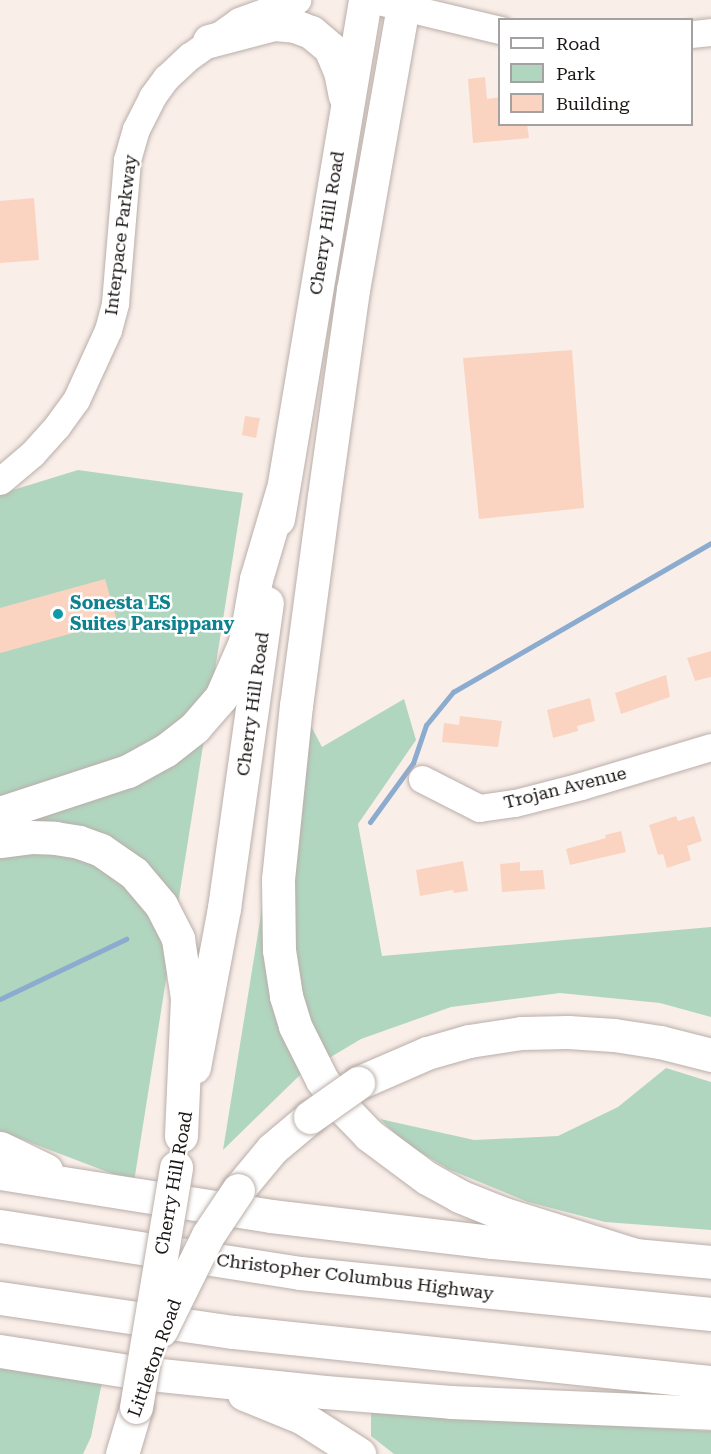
<!DOCTYPE html>
<html>
<head>
<meta charset="utf-8">
<style>
  body { margin:0 }
  #map { position:relative; width:711px; height:1454px; overflow:hidden; background:#faeee9; font-family:"Roboto Serif",serif }
  div>[style] { position:absolute }
  [style*='--x'] { left:calc(var(--x)*1px); top:calc(var(--y)*1px); width:calc(var(--w)*1px); rotate:calc(var(--a)*1deg) }
  .green>* { inset:0; background:#b1d6c0 }
  .stream>* { height:5px; margin:-2.5px; padding:0 2.5px; transform-origin:2.5px; border-radius:2.5px; background:#8babcf }
  .building>* { inset:0; background:#fbd4c1 }
  .roads { filter:drop-shadow(0 0 2px #b9aea9) drop-shadow(0 0 2px #b9aea9) }
  .minor>* { height:27px; margin:-13.5px; padding:0 13.5px; transform-origin:13.5px; border-radius:13.5px; background:#fff }
  .major>* { height:33px; margin:-16.5px; padding:0 16.5px; transform-origin:16.5px; border-radius:16.5px; background:#fff }
  .highway>* { height:33px; margin:-16.5px; padding:0 16.5px; transform-origin:16.5px; border-radius:16.5px; background:#fff }
  .bridges { filter:drop-shadow(0 0 2px #b9aea9) drop-shadow(0 0 2px #b9aea9) }
  .major-bridge>* { height:33px; margin:-16.5px; padding:0 16.5px; transform-origin:16.5px; border-radius:16.5px; background:#fff }
  .dots>* { width:16px; height:16px; translate:-50% -50%; box-sizing:border-box; border:3px solid #fff; border-radius:50% }
  span { translate:-50% -50%; white-space:nowrap; text-align:center; line-height:1.15; -webkit-text-stroke:5px #fff; paint-order:stroke }
  .street-label { font-size:18px; color:#1b1715 }
  .culture-label { font-size:18px; color:#0d838f; font-weight:700 }
  .left { translate:0 -50%; text-align:left }
  .legend { position:absolute; left:498px; top:18px; width:195px; height:108px; box-sizing:border-box; background:#fff; border:2px solid #a4a2a1; margin:0; padding:8px 10px; list-style:none; font-size:18px; color:#1b1715 }
  .legend li { display:flex; align-items:center; gap:12px; height:30px }
  .legend b { width:30px; border:2px solid #a4a2a1 }
</style>
</head>
<body>
<div id="map">
  <div class="green">
    <div style="clip-path:polygon(78px 470px,243px 493px,134px 1182px,0 1131px,0 494px)"></div>
    <div style="clip-path:polygon(404px 699px,416px 740px,358px 824px,382px 956px,711px 927px,711px 1017px,660px 1003px,560px 993px,451px 1007px,361px 1039px,299px 1076px,223px 1150px,294px 710px,311px 726px,322px 747px)"></div>
    <div style="clip-path:polygon(666px 1068px,711px 1082px,711px 1230px,605px 1222px,528px 1202px,448px 1169px,404px 1142px,380px 1119px,474px 1140px,558px 1136px,618px 1107px)"></div>
    <div style="clip-path:polygon(0 1364px,103px 1377px,91px 1437px,83px 1454px,0 1454px)"></div>
    <div style="clip-path:polygon(371px 1413px,711px 1431px,711px 1454px,394px 1454px,371px 1436px)"></div>
  </div>
  <div class="stream">
    <div style="--x:370;--y:822;--w:73;--a:-53.9"></div>
    <div style="--x:413;--y:763;--w:40;--a:-71.1"></div>
    <div style="--x:426;--y:725;--w:43;--a:-50.7"></div>
    <div style="--x:453;--y:692;--w:298;--a:-30"></div>
    <div style="--x:0;--y:999;--w:140;--a:-25.5"></div>
  </div>
  <div class="building">
    <div style="clip-path:polygon(485px 77px,487px 99px,500px 97px,500px 124px,527px 124px,529px 138px,473px 143px,468px 79px)"></div>
    <div style="clip-path:polygon(34px 198px,39px 260px,0 263px,0 201px)"></div>
    <div style="clip-path:polygon(572px 350px,584px 508px,479px 519px,463px 358px)"></div>
    <div style="clip-path:polygon(245px 416px,260px 418px,256px 438px,242px 435px)"></div>
    <div style="clip-path:polygon(105px 579px,117px 621px,0 653px,0 608px)"></div>
    <div style="clip-path:polygon(711px 651px,711px 677px,695px 681px,687px 658px)"></div>
    <div style="clip-path:polygon(666px 675px,670px 697px,621px 714px,615px 693px)"></div>
    <div style="clip-path:polygon(590px 698px,595px 721px,577px 726px,578px 731px,553px 738px,547px 710px)"></div>
    <div style="clip-path:polygon(460px 716px,502px 721px,498px 747px,442px 742px,444px 723px,459px 725px)"></div>
    <div style="clip-path:polygon(676px 816px,678px 821px,694px 816px,702px 841px,687px 846px,691px 860px,667px 868px,663px 854px,658px 855px,649px 825px)"></div>
    <div style="clip-path:polygon(621px 831px,626px 852px,570px 865px,566px 849px,606px 838px,605px 835px)"></div>
    <div style="clip-path:polygon(463px 861px,468px 891px,454px 893px,453px 890px,420px 896px,416px 870px)"></div>
    <div style="clip-path:polygon(520px 862px,520px 871px,543px 870px,545px 889px,502px 892px,500px 864px)"></div>
  </div>
  <div class="roads">
    <div class="minor">
      <div style="--x:374;--y:0;--w:130;--a:13.4"></div>
      <div style="--x:692;--y:34;--w:19;--a:-6"></div>
      <div style="--x:0;--y:481;--w:42;--a:-40.2"></div>
      <div style="--x:32;--y:454;--w:38;--a:-48"></div>
      <div style="--x:57;--y:426;--w:32;--a:-54"></div>
      <div style="--x:76;--y:400;--w:77;--a:-65.4"></div>
      <div style="--x:108;--y:330;--w:28;--a:-75"></div>
      <div style="--x:115;--y:303;--w:144;--a:-85.2"></div>
      <div style="--x:127;--y:160;--w:32;--a:-74"></div>
      <div style="--x:136;--y:129;--w:36;--a:-63"></div>
      <div style="--x:152;--y:97;--w:24;--a:-54"></div>
      <div style="--x:166;--y:78;--w:33;--a:-43"></div>
      <div style="--x:190;--y:56;--w:60;--a:-35.5"></div>
      <div style="--x:239;--y:21;--w:62;--a:-19.9"></div>
      <div style="--x:422;--y:779;--w:64;--a:27"></div>
      <div style="--x:479;--y:808;--w:36;--a:-8"></div>
      <div style="--x:515;--y:803;--w:68;--a:-14.4"></div>
      <div style="--x:581;--y:786;--w:136;--a:-16.7"></div>
    </div>
    <div class="major">
      <div style="--x:209;--y:41;--w:67;--a:-14.7"></div>
      <div style="--x:274;--y:24;--w:21;--a:5"></div>
      <div style="--x:295;--y:26;--w:17;--a:21"></div>
      <div style="--x:311;--y:32;--w:25;--a:40"></div>
      <div style="--x:330;--y:48;--w:25;--a:67"></div>
      <div style="--x:340;--y:71;--w:25;--a:79"></div>
      <div style="--x:324;--y:496;--w:208;--a:-82"></div>
      <div style="--x:353;--y:290;--w:294;--a:-80"></div>
      <div style="--x:278;--y:519;--w:526;--a:-80.48"></div>
      <div style="--x:194;--y:1067;--w:162;--a:-79.3"></div>
      <div style="--x:224;--y:908;--w:308;--a:-82"></div>
      <div style="--x:358;--y:1083;--w:75;--a:-23.5"></div>
      <div style="--x:427;--y:1053;--w:44;--a:-15.9"></div>
      <div style="--x:469;--y:1041;--w:53;--a:-8.7"></div>
      <div style="--x:521;--y:1033;--w:47;--a:-1.2"></div>
      <div style="--x:568;--y:1032;--w:46;--a:3.7"></div>
      <div style="--x:614;--y:1035;--w:47;--a:8.7"></div>
      <div style="--x:660;--y:1042;--w:53;--a:14.3"></div>
      <div style="--x:238;--y:1190;--w:53;--a:-50.3"></div>
      <div style="--x:272;--y:1149;--w:50;--a:-40.1"></div>
      <div style="--x:122;--y:1454;--w:49;--a:-73.4"></div>
    </div>
    <div class="highway">
      <div style="--x:324;--y:496;--w:211;--a:97.6"></div>
      <div style="--x:296;--y:705;--w:175;--a:95.9"></div>
      <div style="--x:278;--y:879;--w:71;--a:89.2"></div>
      <div style="--x:279;--y:950;--w:47;--a:81.3"></div>
      <div style="--x:286;--y:996;--w:31;--a:73"></div>
      <div style="--x:295;--y:1026;--w:60;--a:63.4"></div>
      <div style="--x:322;--y:1080;--w:36;--a:53"></div>
      <div style="--x:344;--y:1109;--w:36;--a:46"></div>
      <div style="--x:369;--y:1135;--w:72;--a:36.6"></div>
      <div style="--x:427;--y:1178;--w:37;--a:29"></div>
      <div style="--x:459;--y:1196;--w:48;--a:21.8"></div>
      <div style="--x:504;--y:1214;--w:138;--a:17.3"></div>
      <div style="--x:0;--y:813;--w:135;--a:-18.2"></div>
      <div style="--x:128;--y:771;--w:43;--a:-28.9"></div>
      <div style="--x:166;--y:750;--w:37;--a:-38"></div>
      <div style="--x:195;--y:727;--w:40;--a:-49"></div>
      <div style="--x:221;--y:697;--w:60;--a:-66.4"></div>
      <div style="--x:245;--y:642;--w:64;--a:-80.1"></div>
      <div style="--x:256;--y:579;--w:92;--a:-73.5"></div>
      <div style="--x:0;--y:841;--w:31;--a:-7"></div>
      <div style="--x:31;--y:837;--w:24;--a:2"></div>
      <div style="--x:55;--y:838;--w:24;--a:9"></div>
      <div style="--x:79;--y:842;--w:23;--a:20"></div>
      <div style="--x:101;--y:850;--w:40;--a:34.9"></div>
      <div style="--x:134;--y:873;--w:42;--a:49.8"></div>
      <div style="--x:161;--y:905;--w:38;--a:63"></div>
      <div style="--x:178;--y:939;--w:60;--a:81.3"></div>
      <div style="--x:187;--y:998;--w:138;--a:92.5"></div>
      <div style="--x:0;--y:1148;--w:51;--a:25.6"></div>
      <div style="--x:0;--y:1173;--w:274;--a:9"></div>
      <div style="--x:271;--y:1216;--w:223;--a:6.7"></div>
      <div style="--x:492;--y:1242;--w:220;--a:5.2"></div>
      <div style="--x:0;--y:1226;--w:304;--a:8.9"></div>
      <div style="--x:300;--y:1273;--w:413;--a:5.7"></div>
      <div style="--x:0;--y:1298;--w:236;--a:8.3"></div>
      <div style="--x:234;--y:1332;--w:480;--a:6"></div>
      <div style="--x:0;--y:1351;--w:143;--a:8.9"></div>
      <div style="--x:141;--y:1373;--w:185;--a:5.9"></div>
      <div style="--x:325;--y:1392;--w:126;--a:4.5"></div>
      <div style="--x:451;--y:1402;--w:260;--a:2.4"></div>
      <div style="--x:244;--y:1394;--w:61;--a:22"></div>
      <div style="--x:301;--y:1417;--w:69;--a:32.5"></div>
    </div>
  </div>
  <div class="bridges">
    <div class="major-bridge">
      <div style="--x:310;--y:1117;--w:59;--a:-35.3"></div>
      <div style="--x:161;--y:1330;--w:106;--a:-63.7"></div>
      <div style="--x:208;--y:1235;--w:54;--a:-56.3"></div>
      <div style="--x:136;--y:1407;--w:243;--a:-80.5"></div>
    </div>
  </div>
  <div class="dots">
    <div style="left:58px;top:614px;background:#0f9aa8"></div>
  </div>
  <div class="street-label">
    <span style="left:327px;top:223px;rotate:-81deg">Cherry Hill Road</span>
    <span style="left:121px;top:235px;rotate:-83deg">Interpace Parkway</span>
    <span style="left:253px;top:704px;rotate:-82deg">Cherry Hill Road</span>
    <span style="left:565px;top:788px;rotate:-14deg">Trojan Avenue</span>
    <span style="left:174px;top:1183px;rotate:-80deg">Cherry Hill Road</span>
    <span style="left:355px;top:1277px;rotate:7deg">Christopher Columbus Highway</span>
    <span style="left:155px;top:1358px;rotate:-70deg">Littleton Road</span>
  </div>
  <div class="culture-label">
    <span class="left" style="left:70px;top:614px">Sonesta ES<br>Suites Parsippany</span>
  </div>
  <ul class="legend">
  <li><b style="height:8px;background:#fff"></b>Road</li>
  <li><b style="height:16px;background:#b1d6c0"></b>Park</li>
  <li><b style="height:16px;background:#fbd4c1"></b>Building</li>
  </ul>
</div>
</body>
</html>
